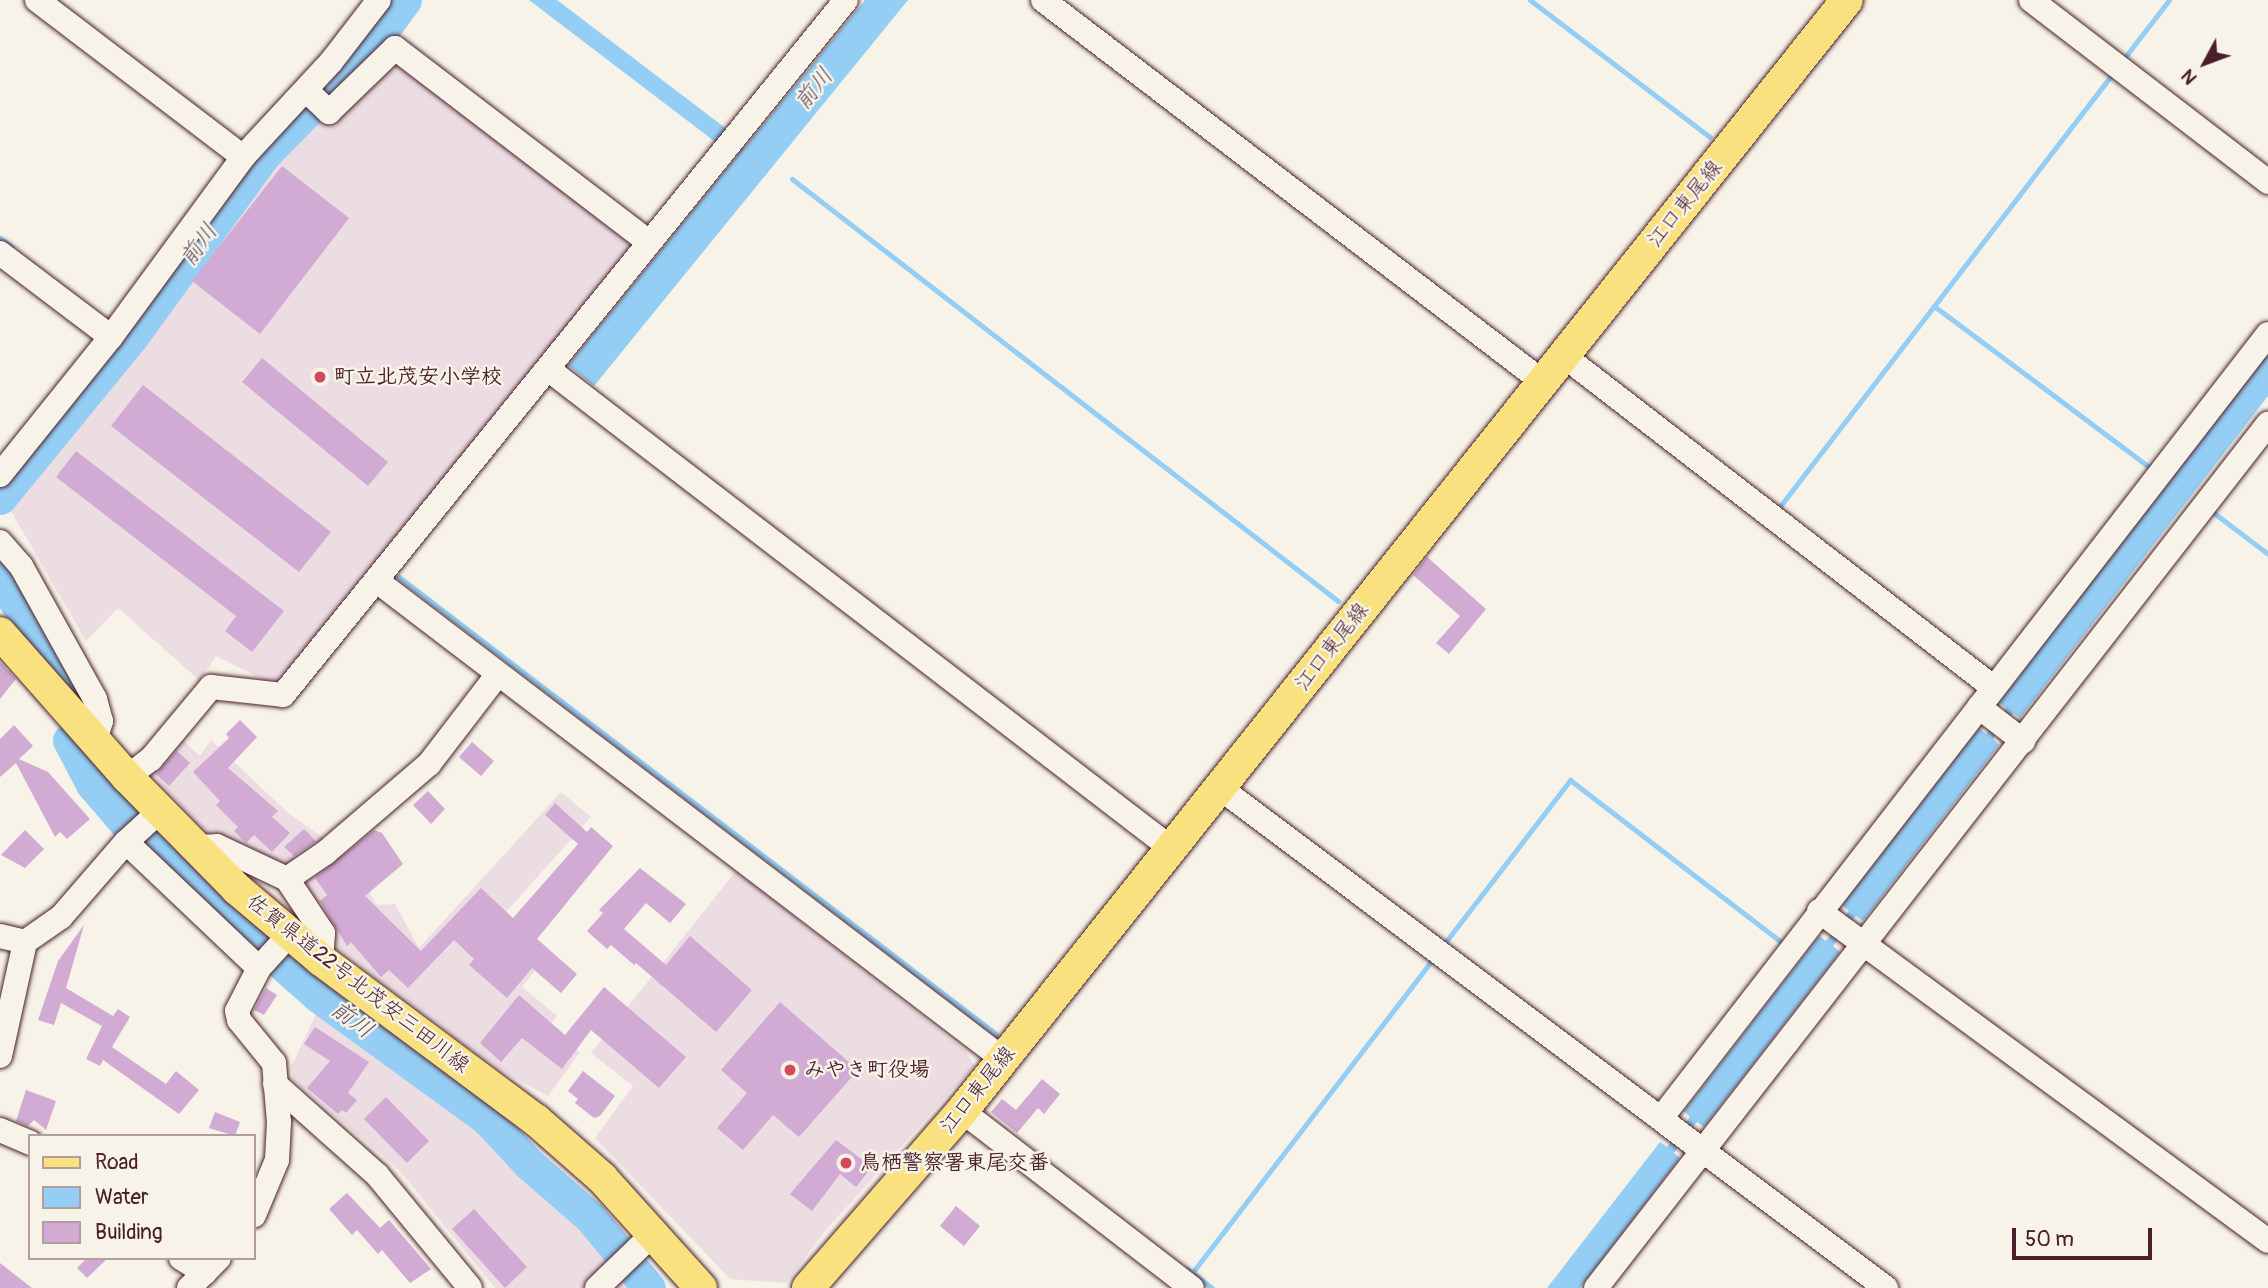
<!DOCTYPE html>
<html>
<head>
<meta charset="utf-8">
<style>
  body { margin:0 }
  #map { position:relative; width:2268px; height:1288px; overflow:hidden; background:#f7f3e8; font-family:Pangolin,"Klee One",sans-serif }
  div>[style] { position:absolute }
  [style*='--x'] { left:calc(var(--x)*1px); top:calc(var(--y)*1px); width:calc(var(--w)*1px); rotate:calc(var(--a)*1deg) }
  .built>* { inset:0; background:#ecdde2 }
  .water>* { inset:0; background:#94cef4 }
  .stream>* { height:5px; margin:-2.5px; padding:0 2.5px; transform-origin:2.5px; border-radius:2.5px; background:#94cef4 }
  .river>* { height:33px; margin:-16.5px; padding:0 16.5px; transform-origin:16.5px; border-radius:16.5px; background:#94cef4 }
  .building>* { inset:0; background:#d1abd3 }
  .roads { filter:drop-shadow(0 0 2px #4a1f2b) drop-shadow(0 0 2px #4a1f2b) }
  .minor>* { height:24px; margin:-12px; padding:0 12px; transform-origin:12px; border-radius:12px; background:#f7f3e8 }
  .major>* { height:32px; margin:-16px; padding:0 16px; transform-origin:16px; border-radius:16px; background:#fae180 }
  .dots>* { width:19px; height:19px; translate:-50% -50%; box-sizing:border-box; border:4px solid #f7f3e8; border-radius:50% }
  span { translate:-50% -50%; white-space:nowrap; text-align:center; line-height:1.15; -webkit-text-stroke:5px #f7f3e8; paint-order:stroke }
  .street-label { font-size:21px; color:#4a1f2b }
  .poi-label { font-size:21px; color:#4a1f2b; font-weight:700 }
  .left { translate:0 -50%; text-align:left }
  .water-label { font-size:23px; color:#5c4b5d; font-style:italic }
  .legend { position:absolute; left:28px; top:1134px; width:228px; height:126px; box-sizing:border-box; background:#f7f3e8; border:2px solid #b29e9c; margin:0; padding:9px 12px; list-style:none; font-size:21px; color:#4a1f2b }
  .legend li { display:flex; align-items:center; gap:14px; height:35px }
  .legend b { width:35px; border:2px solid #b29e9c }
  .north { position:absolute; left:2170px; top:28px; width:70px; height:70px; -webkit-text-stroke:5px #f7f3e8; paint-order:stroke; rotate:229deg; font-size:19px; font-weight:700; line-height:28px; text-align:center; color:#4a1f2b }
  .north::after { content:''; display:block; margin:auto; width:24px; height:32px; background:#4a1f2b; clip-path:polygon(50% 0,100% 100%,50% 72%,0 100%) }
  .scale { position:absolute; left:2012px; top:1228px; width:140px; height:32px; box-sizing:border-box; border:4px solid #4a1f2b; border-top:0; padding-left:9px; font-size:21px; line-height:24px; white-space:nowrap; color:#4a1f2b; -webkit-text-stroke:5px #f7f3e8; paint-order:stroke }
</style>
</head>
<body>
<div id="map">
  <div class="built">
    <div style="clip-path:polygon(397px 54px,637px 248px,280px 688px,216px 656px,200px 681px,118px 608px,86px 641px,8px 506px,275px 160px,317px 114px)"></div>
    <div style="clip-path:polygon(179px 737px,200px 756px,211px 740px,287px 812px,340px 850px,377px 905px,395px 904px,419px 948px,561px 792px,591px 817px,490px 930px,536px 969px,522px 987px,557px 1016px,549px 1026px,580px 1052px,548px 1096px,497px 1069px,334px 947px,291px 874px,210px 837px,149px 770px)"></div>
    <div style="clip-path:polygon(736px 871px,965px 1050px,974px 1066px,825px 1231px,786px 1283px,730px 1279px,595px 1138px,633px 1086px,591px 1053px)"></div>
    <div style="clip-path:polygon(320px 1006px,479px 1123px,581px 1222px,632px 1288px,495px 1288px,399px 1170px,294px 1081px,291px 1067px)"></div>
  </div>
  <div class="water">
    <div style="clip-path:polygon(395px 0,412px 0,375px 48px,330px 93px,325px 87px)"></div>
    <div style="clip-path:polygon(529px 0,557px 0,728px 130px,718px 144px)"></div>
    <div style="clip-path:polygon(865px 0,908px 0,594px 386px,568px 365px,738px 155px,735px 152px,742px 144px,745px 147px)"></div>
    <div style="clip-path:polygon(2268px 353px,2268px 396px,2020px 718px,2013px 713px,1993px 739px,1999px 745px,1863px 921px,1856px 916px,1833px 946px,1840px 952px,1704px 1127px,1697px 1122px,1674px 1153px,1680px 1158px,1580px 1288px,1547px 1288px,1660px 1142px,1667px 1147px,1690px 1117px,1684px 1111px,1819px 936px,1826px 941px,1849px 911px,1842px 905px,1979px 728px,1986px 734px,2006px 708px,1999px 702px)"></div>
  </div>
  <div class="stream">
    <div style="--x:1530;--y:0;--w:226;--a:37.3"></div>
    <div style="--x:2125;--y:57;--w:72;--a:-52.3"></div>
    <div style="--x:792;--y:179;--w:690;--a:37.7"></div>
    <div style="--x:0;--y:238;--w:14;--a:36"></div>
    <div style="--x:1934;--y:306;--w:269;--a:36.8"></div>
    <div style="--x:1781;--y:505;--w:540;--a:-52.45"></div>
    <div style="--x:2214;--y:513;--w:68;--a:37.2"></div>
    <div style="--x:399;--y:577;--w:752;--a:37.43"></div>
    <div style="--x:1447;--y:940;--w:202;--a:-52.4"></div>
    <div style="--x:1570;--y:780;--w:265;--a:37.5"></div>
    <div style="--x:1187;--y:1269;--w:6;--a:39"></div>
    <div style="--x:1192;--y:1273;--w:396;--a:-52.5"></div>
    <div style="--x:1195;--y:1275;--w:21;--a:37"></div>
  </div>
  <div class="river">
    <div style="--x:0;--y:498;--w:207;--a:-50.7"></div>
    <div style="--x:131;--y:338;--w:225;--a:-54"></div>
    <div style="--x:263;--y:156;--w:154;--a:-45.5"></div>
    <div style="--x:371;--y:46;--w:57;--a:-53.5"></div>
    <div style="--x:0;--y:576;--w:131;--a:59.3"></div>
    <div style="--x:69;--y:740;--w:50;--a:62.4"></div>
    <div style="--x:92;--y:784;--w:66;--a:49.3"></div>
    <div style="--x:135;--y:834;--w:244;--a:41.5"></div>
    <div style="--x:318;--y:996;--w:209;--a:36"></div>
    <div style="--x:487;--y:1119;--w:62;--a:47"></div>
    <div style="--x:529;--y:1164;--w:81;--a:41"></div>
    <div style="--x:590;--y:1217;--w:92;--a:50.3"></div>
  </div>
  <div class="building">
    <div style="clip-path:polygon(282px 166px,349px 218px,260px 334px,192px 281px)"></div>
    <div style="clip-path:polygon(262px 358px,388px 462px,368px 486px,242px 382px)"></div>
    <div style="clip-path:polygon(143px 385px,331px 532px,299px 572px,111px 426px)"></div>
    <div style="clip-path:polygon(76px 451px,284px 611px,252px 652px,225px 631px,236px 616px,56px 477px)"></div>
    <div style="clip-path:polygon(1427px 557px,1486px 609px,1449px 654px,1436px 643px,1460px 616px,1413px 575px)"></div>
    <div style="clip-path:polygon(0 662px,16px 679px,0 699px)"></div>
    <div style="clip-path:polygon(240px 720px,257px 737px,228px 768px,278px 811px,272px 817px,290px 833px,272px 852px,254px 835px,246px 843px,234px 831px,238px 827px,216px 805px,220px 801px,193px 772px,229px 738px,226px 734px)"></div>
    <div style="clip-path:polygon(14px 725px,33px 746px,19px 759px,48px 772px,90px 819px,67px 839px,60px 832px,55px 837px,16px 763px,0 777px,0 739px)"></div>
    <div style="clip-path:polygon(472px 742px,494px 761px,481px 776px,459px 757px)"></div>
    <div style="clip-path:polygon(177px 751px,190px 763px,169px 786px,156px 774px)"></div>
    <div style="clip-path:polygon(428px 791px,445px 809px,431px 824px,413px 805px)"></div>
    <div style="clip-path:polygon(555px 803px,587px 832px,591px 827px,613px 846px,537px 939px,577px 974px,561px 993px,532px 968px,507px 998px,469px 965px,474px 959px,454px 940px,408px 988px,389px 970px,381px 977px,351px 942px,347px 946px,320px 901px,327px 895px,315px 878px,374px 830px,382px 833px,403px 864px,365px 896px,421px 951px,481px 888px,513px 918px,578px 844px,545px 815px)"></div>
    <div style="clip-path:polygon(304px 829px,316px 841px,294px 856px,284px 847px)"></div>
    <div style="clip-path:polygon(25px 830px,44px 849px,25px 868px,1px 855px)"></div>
    <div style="clip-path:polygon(640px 868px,686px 904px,670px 923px,646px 903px,624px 929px,666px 965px,690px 936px,752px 990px,716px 1032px,636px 963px,634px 965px,611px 945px,607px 949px,587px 931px,603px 913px,599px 910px)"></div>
    <div style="clip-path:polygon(84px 925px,66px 988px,113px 1016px,118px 1009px,130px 1017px,112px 1047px,166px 1084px,176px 1071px,199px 1090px,179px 1114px,103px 1060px,100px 1066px,86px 1059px,102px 1026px,61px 1003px,54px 1025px,38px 1020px,58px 961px)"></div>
    <div style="clip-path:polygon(604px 987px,686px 1057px,659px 1088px,591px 1030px,562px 1069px,522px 1038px,501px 1062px,480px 1043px,519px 995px,565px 1035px)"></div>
    <div style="clip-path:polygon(266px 988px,277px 995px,264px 1015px,254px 1010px)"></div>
    <div style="clip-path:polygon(780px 1002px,858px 1070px,799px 1137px,773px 1115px,743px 1150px,717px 1128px,747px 1093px,721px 1070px)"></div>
    <div style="clip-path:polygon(315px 1027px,369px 1062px,348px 1093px,357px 1100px,346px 1113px,342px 1110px,338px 1114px,307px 1088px,330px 1061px,304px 1044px)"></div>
    <div style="clip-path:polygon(583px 1071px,615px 1096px,600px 1116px,594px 1118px,575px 1103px,578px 1099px,568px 1091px)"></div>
    <div style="clip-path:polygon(1042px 1079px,1060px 1094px,1044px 1114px,1038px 1108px,1017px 1133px,991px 1112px,1002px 1099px,1016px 1110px)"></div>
    <div style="clip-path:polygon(26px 1090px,56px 1101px,46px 1130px,34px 1120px,28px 1126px,16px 1121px)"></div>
    <div style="clip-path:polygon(386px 1097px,429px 1141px,407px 1163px,364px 1119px)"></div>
    <div style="clip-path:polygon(215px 1112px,240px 1122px,235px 1136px,209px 1128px)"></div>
    <div style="clip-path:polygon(836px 1140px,872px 1167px,856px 1187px,840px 1174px,812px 1211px,790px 1194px)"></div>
    <div style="clip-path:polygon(347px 1193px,380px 1228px,389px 1220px,431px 1269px,410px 1283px,382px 1250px,378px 1254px,357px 1230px,352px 1235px,329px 1209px)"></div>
    <div style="clip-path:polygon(956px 1206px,980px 1226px,964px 1246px,940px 1226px)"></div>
    <div style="clip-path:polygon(474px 1209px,527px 1267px,505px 1288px,452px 1229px)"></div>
    <div style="clip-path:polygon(87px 1258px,108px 1258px,87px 1278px,77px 1268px)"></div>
    <div style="clip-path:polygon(0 1263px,32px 1288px,0 1288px)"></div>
  </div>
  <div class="roads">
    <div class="minor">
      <div style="--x:37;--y:0;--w:259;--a:37.3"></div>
      <div style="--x:1043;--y:0;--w:629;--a:37.38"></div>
      <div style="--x:2031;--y:0;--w:299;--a:37.5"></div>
      <div style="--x:306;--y:90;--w:32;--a:44"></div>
      <div style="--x:329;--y:112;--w:92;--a:-44.1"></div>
      <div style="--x:395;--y:48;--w:320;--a:37.4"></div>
      <div style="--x:0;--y:253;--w:139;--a:37.1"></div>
      <div style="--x:1564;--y:356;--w:543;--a:37.67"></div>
      <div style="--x:548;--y:369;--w:787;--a:37.57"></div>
      <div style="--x:0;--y:475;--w:177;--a:-51.2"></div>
      <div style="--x:111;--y:337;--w:223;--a:-53.7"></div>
      <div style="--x:243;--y:157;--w:129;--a:-47.2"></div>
      <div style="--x:331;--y:62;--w:78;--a:-52.3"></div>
      <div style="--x:0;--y:542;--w:32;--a:49"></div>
      <div style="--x:21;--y:566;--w:152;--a:60.9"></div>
      <div style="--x:95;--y:699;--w:23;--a:75"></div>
      <div style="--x:101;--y:721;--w:21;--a:107"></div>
      <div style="--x:377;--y:581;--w:788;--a:37.36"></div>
      <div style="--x:1979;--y:707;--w:56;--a:37.7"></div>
      <div style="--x:127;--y:777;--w:30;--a:-37"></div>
      <div style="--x:151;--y:759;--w:94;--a:-50.2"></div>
      <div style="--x:211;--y:687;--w:72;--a:6.3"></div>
      <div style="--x:283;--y:695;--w:894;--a:-50.99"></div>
      <div style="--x:1220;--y:788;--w:833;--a:36.9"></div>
      <div style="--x:126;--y:842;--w:183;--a:43.5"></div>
      <div style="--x:259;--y:968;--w:48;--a:117.1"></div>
      <div style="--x:237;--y:1011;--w:9;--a:77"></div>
      <div style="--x:239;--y:1020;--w:55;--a:50.9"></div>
      <div style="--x:274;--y:1063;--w:59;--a:85.2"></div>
      <div style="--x:279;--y:1122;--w:38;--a:93"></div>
      <div style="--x:277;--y:1160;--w:60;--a:112.7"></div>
      <div style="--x:194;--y:847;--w:23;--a:-2"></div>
      <div style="--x:217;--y:846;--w:77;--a:25.2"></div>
      <div style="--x:287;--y:879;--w:65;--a:56.3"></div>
      <div style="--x:323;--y:933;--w:27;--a:94"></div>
      <div style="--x:287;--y:879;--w:46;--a:-34.4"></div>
      <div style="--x:325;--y:853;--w:137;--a:-40.6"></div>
      <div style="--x:429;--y:764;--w:113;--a:-52.5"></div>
      <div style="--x:1819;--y:911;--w:557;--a:36.31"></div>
      <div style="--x:0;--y:936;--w:26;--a:13"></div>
      <div style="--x:259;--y:968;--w:45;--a:-47.7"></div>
      <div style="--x:0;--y:1056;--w:117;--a:-77.6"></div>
      <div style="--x:25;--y:942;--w:44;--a:-34.8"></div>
      <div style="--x:61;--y:917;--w:99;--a:-49.1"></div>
      <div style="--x:126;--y:842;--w:46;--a:-42.4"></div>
      <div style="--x:275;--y:1084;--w:137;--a:41.7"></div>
      <div style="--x:377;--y:1175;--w:146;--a:50.5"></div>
      <div style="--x:962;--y:1111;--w:290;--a:37.6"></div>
      <div style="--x:1662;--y:1117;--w:990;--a:-52.26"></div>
      <div style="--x:0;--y:1130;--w:33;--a:23"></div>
      <div style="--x:181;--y:1258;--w:28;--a:32"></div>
      <div style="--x:189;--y:1288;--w:42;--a:-45"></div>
      <div style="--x:597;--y:1288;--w:81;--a:-44"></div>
      <div style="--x:1596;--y:1288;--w:1095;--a:-52.13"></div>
    </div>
    <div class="major">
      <div style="--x:0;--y:633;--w:192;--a:48.6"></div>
      <div style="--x:127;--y:777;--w:157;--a:45.5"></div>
      <div style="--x:237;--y:889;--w:110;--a:40.2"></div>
      <div style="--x:321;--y:960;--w:268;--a:36.7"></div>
      <div style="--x:536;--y:1120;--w:88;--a:41.3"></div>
      <div style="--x:602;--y:1178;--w:148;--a:48"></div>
      <div style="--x:808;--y:1288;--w:235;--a:-49"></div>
      <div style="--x:962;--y:1111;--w:1420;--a:-51.46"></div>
    </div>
  </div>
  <div class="dots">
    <div style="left:320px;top:377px;background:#d1495b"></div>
    <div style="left:790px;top:1070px;background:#d1495b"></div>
    <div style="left:846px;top:1163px;background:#d1495b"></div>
  </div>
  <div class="street-label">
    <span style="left:1685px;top:204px;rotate:-51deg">江口東尾線</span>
    <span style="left:1332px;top:647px;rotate:-52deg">江口東尾線</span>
    <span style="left:358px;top:984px;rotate:38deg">佐賀県道22号北茂安三田川線</span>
    <span style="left:978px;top:1090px;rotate:-51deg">江口東尾線</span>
  </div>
  <div class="poi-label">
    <span class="left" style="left:334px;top:377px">町立北茂安小学校</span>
    <span class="left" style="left:804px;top:1070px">みやき町役場</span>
    <span class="left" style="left:860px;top:1163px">鳥栖警察署東尾交番</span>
  </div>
  <div class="water-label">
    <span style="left:814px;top:89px;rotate:-51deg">前川</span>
    <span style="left:199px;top:245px;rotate:-54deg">前川</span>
    <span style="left:352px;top:1020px;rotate:36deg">前川</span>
  </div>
  <ul class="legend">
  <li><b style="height:9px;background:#fae180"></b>Road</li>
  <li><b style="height:19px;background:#94cef4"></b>Water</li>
  <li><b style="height:19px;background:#d1abd3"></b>Building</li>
  </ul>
  <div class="north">N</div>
  <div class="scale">50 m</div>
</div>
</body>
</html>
